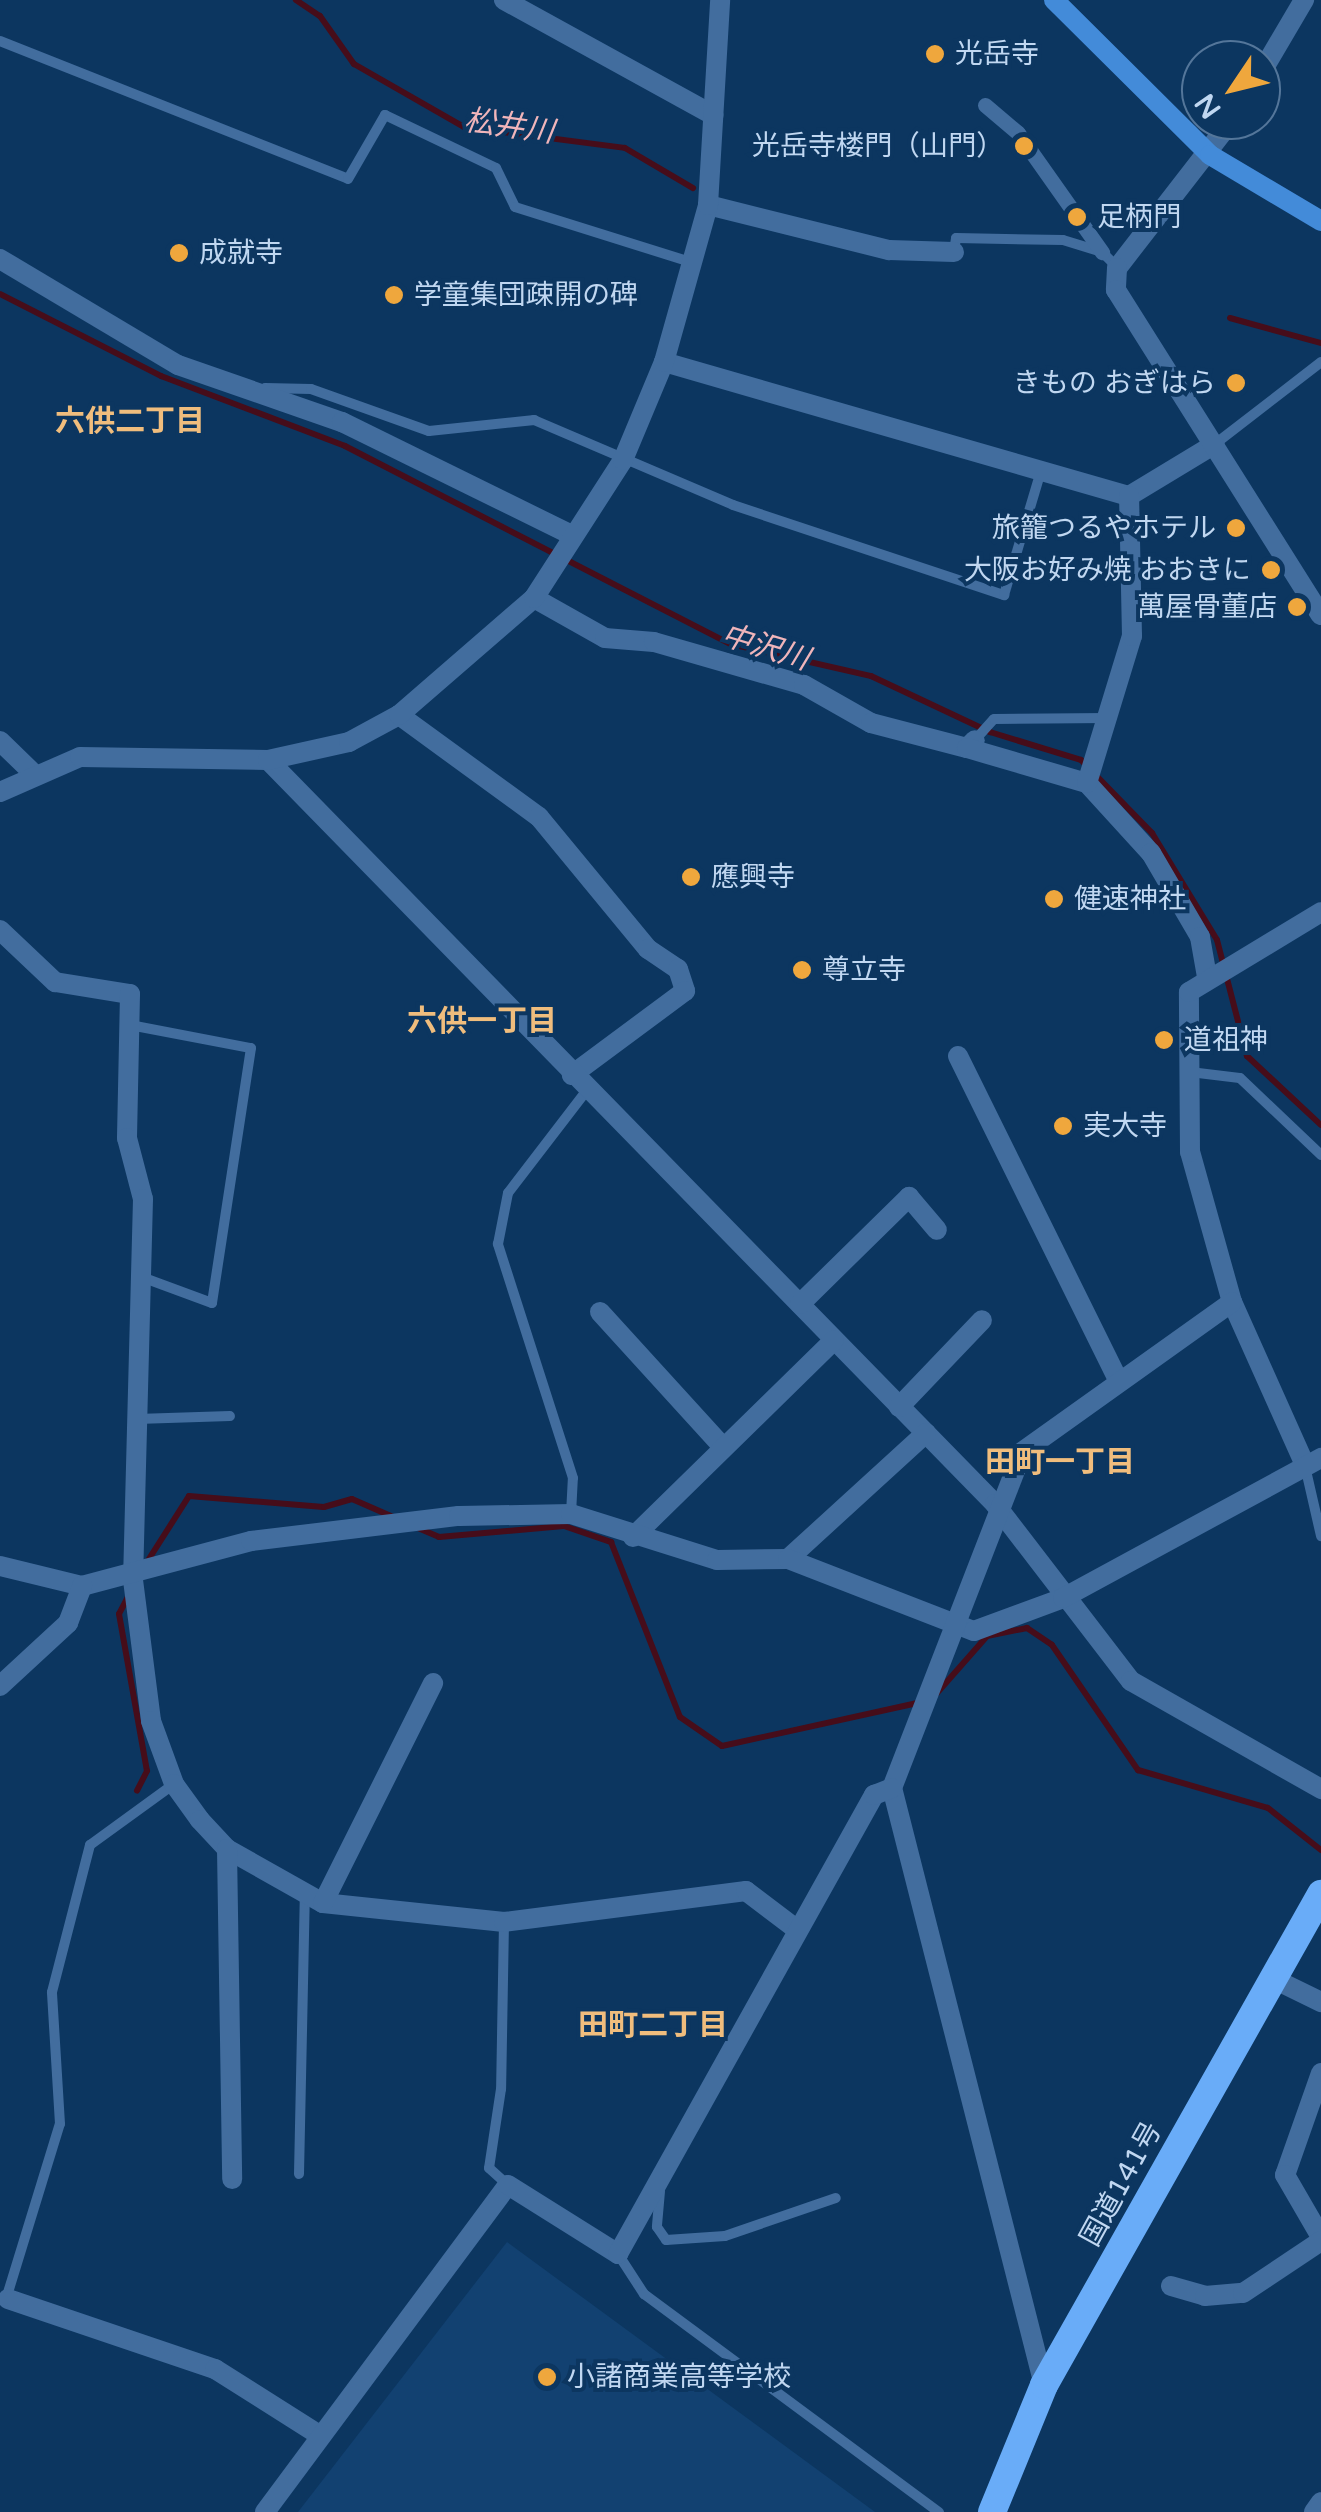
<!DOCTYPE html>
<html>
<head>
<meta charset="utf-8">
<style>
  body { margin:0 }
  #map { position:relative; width:1321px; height:2512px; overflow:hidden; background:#0c3660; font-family:"Varela Round","Noto Sans JP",sans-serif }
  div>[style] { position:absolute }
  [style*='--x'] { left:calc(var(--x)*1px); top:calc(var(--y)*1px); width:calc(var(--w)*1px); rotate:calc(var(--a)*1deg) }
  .built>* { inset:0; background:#124171 }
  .stream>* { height:6px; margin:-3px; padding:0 3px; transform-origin:3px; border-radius:3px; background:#460d1a }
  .service>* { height:10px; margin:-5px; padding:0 5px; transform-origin:5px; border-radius:5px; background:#426d9e }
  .pedestrian>* { height:15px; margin:-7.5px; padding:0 7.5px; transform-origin:7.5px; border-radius:7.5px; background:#426d9e }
  .minor>* { height:20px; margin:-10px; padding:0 10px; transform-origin:10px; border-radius:10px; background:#426d9e }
  .tertiary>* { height:20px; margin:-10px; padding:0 10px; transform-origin:10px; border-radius:10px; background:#426d9e }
  .secondary>* { height:20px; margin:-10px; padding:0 10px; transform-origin:10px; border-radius:10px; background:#438bd9 }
  .trunk>* { height:28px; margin:-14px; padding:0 14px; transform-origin:14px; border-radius:14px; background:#69acf8 }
  .dots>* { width:28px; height:28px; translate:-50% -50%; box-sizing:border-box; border:5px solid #0c3660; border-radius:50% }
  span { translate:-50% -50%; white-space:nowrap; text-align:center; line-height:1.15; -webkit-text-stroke:8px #0c3660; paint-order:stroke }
  .poi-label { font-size:28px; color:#c0d7f1 }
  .left { translate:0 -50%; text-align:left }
  .right { translate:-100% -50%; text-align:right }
  .street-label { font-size:28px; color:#c0d7f1 }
  .water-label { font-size:30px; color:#f0b5ba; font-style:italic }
  .neighbourhood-label { font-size:30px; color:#f0bd7d; font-weight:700 }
  .north { position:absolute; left:1181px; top:40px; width:100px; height:100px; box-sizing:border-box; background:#0c3660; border:2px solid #54769a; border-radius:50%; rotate:235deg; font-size:28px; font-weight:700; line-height:40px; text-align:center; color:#c0d7f1 }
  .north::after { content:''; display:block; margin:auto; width:35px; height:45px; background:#efa73d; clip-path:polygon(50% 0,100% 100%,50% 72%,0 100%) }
</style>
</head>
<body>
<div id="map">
  <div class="built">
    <div style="clip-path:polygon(507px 2242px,875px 2512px,298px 2512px)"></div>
  </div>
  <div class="stream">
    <div style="--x:296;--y:0;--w:29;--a:34"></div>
    <div style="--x:320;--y:16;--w:59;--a:54.7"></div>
    <div style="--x:354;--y:64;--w:127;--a:29.8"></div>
    <div style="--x:464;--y:127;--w:162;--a:7.4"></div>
    <div style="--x:625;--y:148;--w:79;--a:30.5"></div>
    <div style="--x:0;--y:294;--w:181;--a:27"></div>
    <div style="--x:161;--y:376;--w:197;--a:20.8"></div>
    <div style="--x:345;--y:446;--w:434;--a:27.2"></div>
    <div style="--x:731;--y:644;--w:144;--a:12.9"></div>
    <div style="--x:871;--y:676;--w:132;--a:25.2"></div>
    <div style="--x:990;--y:732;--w:95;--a:17.1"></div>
    <div style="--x:1081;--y:760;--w:102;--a:45.8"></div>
    <div style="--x:1152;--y:833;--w:125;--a:58.7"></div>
    <div style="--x:1217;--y:940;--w:120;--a:75.5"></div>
    <div style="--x:1247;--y:1056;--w:101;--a:43"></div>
    <div style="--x:1230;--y:318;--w:94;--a:15.4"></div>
    <div style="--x:418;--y:1528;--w:23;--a:23"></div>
    <div style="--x:439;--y:1537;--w:125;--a:-5"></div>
    <div style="--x:564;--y:1526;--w:50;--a:18.8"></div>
    <div style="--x:611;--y:1542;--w:188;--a:68.5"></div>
    <div style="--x:680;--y:1717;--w:51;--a:34.6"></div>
    <div style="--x:722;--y:1746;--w:200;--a:-12.4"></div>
    <div style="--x:147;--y:1562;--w:78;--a:-57.5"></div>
    <div style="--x:189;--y:1496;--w:135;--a:4.7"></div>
    <div style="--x:324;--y:1507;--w:29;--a:-16"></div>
    <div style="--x:352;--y:1499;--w:45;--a:23.7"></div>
    <div style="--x:129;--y:1595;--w:21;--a:118"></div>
    <div style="--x:119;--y:1614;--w:159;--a:79.9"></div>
    <div style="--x:147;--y:1771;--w:22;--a:117"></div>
    <div style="--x:937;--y:1693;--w:76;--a:-48.7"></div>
    <div style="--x:987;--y:1636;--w:41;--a:-11.3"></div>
    <div style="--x:1027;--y:1628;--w:30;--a:34"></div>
    <div style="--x:1052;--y:1645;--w:152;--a:55.5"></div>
    <div style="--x:1138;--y:1770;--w:135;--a:16.3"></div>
    <div style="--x:1268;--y:1808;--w:68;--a:38.4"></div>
  </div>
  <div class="service">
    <div style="--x:0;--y:41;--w:374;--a:21.6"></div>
    <div style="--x:348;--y:179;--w:74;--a:-60"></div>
    <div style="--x:385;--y:115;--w:123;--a:25.5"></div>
    <div style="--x:496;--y:168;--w:43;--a:64"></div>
    <div style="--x:515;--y:207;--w:188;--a:17.4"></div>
    <div style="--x:954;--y:251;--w:13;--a:-81"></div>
    <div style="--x:956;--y:238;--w:107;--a:1.1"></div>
    <div style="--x:1063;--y:240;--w:41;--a:17.1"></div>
    <div style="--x:1102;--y:252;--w:21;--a:45"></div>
    <div style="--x:265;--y:388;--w:46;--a:1.2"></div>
    <div style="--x:311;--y:389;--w:125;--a:19.6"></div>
    <div style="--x:429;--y:431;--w:106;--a:-6"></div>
    <div style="--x:534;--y:420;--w:216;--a:23.1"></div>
    <div style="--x:733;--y:505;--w:286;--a:18.4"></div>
    <div style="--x:1004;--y:595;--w:129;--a:-73.4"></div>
    <div style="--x:1215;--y:444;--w:134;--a:-37.7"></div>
    <div style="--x:975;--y:740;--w:28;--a:-48"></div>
    <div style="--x:994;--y:719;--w:114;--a:-0.5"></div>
    <div style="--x:130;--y:1025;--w:123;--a:10.8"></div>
    <div style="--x:251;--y:1048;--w:258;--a:98.7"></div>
    <div style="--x:212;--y:1303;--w:78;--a:-159.7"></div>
    <div style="--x:1190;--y:1072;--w:50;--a:6.8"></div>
    <div style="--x:1240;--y:1078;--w:112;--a:43.5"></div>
    <div style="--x:137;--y:1419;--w:93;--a:-1.8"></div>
    <div style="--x:1305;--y:1466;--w:72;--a:77.1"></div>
    <div style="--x:571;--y:1514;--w:36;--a:-87"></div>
    <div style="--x:573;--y:1478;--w:246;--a:-107.8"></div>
    <div style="--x:498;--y:1244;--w:52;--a:-78.9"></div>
    <div style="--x:508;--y:1193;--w:130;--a:-52.5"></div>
    <div style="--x:504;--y:1922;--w:167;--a:91"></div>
    <div style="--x:501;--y:2089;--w:80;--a:98.6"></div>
    <div style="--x:489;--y:2168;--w:25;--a:42"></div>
    <div style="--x:299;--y:2174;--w:276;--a:-88.8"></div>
    <div style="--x:660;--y:2191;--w:36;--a:95"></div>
    <div style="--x:657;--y:2227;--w:16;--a:55"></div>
    <div style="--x:666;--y:2240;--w:59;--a:-3.9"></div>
    <div style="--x:725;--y:2236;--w:117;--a:-18.9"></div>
    <div style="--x:618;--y:2254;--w:48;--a:57"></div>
    <div style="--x:644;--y:2294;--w:367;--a:36.5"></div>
    <div style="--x:6;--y:2299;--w:183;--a:-72.9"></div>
    <div style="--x:60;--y:2124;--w:132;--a:-93.5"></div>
    <div style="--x:52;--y:1992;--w:152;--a:-75.5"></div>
    <div style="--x:90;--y:1845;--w:104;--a:-36"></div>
  </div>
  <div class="pedestrian">
    <div style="--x:985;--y:105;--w:43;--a:40.3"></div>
    <div style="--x:1018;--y:133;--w:146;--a:54.8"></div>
  </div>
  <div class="minor">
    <div style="--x:504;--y:0;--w:239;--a:28.8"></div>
    <div style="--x:708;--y:205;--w:187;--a:14"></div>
    <div style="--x:889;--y:250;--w:65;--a:1.8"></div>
    <div style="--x:0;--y:259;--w:207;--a:30.8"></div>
    <div style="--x:178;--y:365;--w:174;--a:19.2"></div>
    <div style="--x:342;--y:422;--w:256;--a:26.2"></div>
    <div style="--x:664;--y:362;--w:484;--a:16.1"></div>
    <div style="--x:1129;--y:496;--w:100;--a:-31.2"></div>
    <div style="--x:534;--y:598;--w:81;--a:29.4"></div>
    <div style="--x:605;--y:638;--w:49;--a:4.7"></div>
    <div style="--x:654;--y:642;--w:156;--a:16"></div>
    <div style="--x:804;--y:685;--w:77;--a:29.6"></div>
    <div style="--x:871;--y:723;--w:99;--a:14.6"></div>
    <div style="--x:967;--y:748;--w:11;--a:-45"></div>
    <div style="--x:399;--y:715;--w:173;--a:36.1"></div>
    <div style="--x:539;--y:817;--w:171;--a:50.5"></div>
    <div style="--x:648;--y:949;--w:36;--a:34"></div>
    <div style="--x:678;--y:969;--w:23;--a:72"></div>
    <div style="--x:685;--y:991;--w:141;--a:143.4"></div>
    <div style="--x:0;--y:741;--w:45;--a:44.1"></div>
    <div style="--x:967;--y:748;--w:125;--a:16.3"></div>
    <div style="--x:1087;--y:783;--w:95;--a:47.6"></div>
    <div style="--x:1151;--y:853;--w:97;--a:59.7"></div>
    <div style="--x:1200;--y:937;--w:39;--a:80"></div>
    <div style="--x:268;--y:760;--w:1040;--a:45.66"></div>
    <div style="--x:995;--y:1504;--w:223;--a:52.5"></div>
    <div style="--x:1131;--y:1681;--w:219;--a:29.6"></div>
    <div style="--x:1087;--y:783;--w:154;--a:-73"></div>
    <div style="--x:1132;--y:636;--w:140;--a:-91.2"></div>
    <div style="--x:0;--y:930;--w:76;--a:43.4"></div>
    <div style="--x:55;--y:982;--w:76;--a:9.1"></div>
    <div style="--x:130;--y:994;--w:144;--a:91.2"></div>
    <div style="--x:127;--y:1138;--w:63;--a:75.3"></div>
    <div style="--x:143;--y:1199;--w:381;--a:91.5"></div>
    <div style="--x:133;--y:1580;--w:142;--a:82.7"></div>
    <div style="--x:151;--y:1721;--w:67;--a:69.9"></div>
    <div style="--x:174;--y:1784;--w:44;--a:54.2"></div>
    <div style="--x:200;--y:1820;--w:40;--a:47"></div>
    <div style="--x:227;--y:1849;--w:110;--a:29.4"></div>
    <div style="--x:323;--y:1903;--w:182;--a:6"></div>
    <div style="--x:504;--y:1922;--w:244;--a:-7.3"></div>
    <div style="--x:746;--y:1891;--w:63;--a:37.2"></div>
    <div style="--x:958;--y:1056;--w:361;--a:63.7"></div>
    <div style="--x:800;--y:1304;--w:153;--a:-44.5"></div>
    <div style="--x:909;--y:1197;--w:43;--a:49.7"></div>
    <div style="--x:600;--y:1312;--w:183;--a:47.7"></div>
    <div style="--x:899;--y:1407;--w:120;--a:-46.3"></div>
    <div style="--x:1305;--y:1465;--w:179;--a:-114.1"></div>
    <div style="--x:1232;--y:1302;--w:156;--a:-105.6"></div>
    <div style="--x:1190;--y:1152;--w:160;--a:-90.4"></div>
    <div style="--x:1189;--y:992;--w:154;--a:-31.2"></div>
    <div style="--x:633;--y:1537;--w:281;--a:-44.4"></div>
    <div style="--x:788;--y:1559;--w:187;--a:-42.4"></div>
    <div style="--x:0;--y:1566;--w:84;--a:13.7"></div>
    <div style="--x:82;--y:1586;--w:175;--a:-14.9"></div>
    <div style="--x:251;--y:1541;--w:209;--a:-6.9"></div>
    <div style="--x:459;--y:1516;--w:112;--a:-1"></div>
    <div style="--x:571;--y:1514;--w:153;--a:17.5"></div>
    <div style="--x:717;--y:1560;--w:71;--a:-0.8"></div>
    <div style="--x:788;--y:1559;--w:199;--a:21.2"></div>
    <div style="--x:974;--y:1631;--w:95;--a:-20.3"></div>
    <div style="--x:1063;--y:1598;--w:294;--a:-28.5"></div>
    <div style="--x:0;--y:1686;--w:93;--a:-42.8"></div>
    <div style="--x:68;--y:1623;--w:40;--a:-69"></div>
    <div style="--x:227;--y:1849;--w:330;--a:89.1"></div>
    <div style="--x:323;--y:1903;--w:246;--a:-63.4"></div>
    <div style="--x:1272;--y:1978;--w:55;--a:26.1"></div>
    <div style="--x:1321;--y:2073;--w:108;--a:109.4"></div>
    <div style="--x:1285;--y:2175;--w:72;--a:59.9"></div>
    <div style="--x:1171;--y:2286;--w:35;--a:16"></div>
    <div style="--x:1205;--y:2296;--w:38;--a:-5"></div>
    <div style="--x:1243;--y:2293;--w:94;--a:-33.7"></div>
    <div style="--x:8;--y:2299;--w:219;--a:18.7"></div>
    <div style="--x:215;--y:2369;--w:122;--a:32.3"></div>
    <div style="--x:1044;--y:2385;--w:616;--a:-104.28"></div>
    <div style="--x:892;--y:1788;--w:360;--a:-68.8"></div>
    <div style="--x:1022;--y:1452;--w:258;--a:-35.5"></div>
    <div style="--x:265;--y:2512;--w:407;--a:-53.4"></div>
    <div style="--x:508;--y:2185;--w:130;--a:32.1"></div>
    <div style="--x:618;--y:2254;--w:526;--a:-60.85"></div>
    <div style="--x:874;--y:1795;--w:19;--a:-21"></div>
    <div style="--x:1314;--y:2512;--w:12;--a:-55"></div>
  </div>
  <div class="tertiary">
    <div style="--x:1261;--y:73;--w:85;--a:-59.5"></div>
    <div style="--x:1232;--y:120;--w:187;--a:127.8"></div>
    <div style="--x:1117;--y:268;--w:22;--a:93"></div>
    <div style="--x:1116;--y:290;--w:384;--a:57.8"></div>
    <div style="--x:0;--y:792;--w:87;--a:-23.6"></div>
    <div style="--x:80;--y:757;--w:188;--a:0.9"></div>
    <div style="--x:268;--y:760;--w:83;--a:-12.5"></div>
    <div style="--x:349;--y:742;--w:57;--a:-28.4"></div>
    <div style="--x:399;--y:715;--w:179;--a:-40.9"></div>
    <div style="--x:534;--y:598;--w:164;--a:-57.2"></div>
    <div style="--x:623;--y:460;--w:106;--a:-67.3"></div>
    <div style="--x:664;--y:362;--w:163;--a:-74.3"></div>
    <div style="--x:708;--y:205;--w:205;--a:-86.6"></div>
  </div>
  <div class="secondary">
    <div style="--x:1054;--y:0;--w:220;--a:44.8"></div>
    <div style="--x:1210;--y:155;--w:129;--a:30.7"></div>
  </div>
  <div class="trunk">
    <div style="--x:992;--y:2512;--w:137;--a:-67.7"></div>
    <div style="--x:1044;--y:2385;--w:564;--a:-60.57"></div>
  </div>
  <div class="dots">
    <div style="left:935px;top:54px;background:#efa73d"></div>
    <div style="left:1024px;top:146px;background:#efa73d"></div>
    <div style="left:1077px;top:217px;background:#efa73d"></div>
    <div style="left:179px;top:253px;background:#efa73d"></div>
    <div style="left:394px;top:295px;background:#efa73d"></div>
    <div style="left:1236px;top:383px;background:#efa73d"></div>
    <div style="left:1236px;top:528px;background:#efa73d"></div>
    <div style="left:1271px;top:570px;background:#efa73d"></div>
    <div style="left:1297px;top:607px;background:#efa73d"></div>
    <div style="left:691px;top:877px;background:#efa73d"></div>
    <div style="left:1054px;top:899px;background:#efa73d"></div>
    <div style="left:802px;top:970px;background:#efa73d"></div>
    <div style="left:1164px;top:1040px;background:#efa73d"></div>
    <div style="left:1063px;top:1126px;background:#efa73d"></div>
    <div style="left:547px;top:2377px;background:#efa73d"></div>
  </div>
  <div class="poi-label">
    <span class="left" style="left:955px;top:54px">光岳寺</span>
    <span class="right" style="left:1004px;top:146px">光岳寺楼門（山門）</span>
    <span class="left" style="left:1097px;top:217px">足柄門</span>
    <span class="left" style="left:199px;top:253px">成就寺</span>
    <span class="left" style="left:414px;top:295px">学童集団疎開の碑</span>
    <span class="right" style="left:1216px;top:383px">きもの おぎはら</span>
    <span class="right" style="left:1216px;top:528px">旅籠つるやホテル</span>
    <span class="right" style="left:1251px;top:570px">大阪お好み焼 おおきに</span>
    <span class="right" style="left:1277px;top:607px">萬屋骨董店</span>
    <span class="left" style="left:711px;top:877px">應興寺</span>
    <span class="left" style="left:1074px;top:899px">健速神社</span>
    <span class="left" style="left:822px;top:970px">尊立寺</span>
    <span class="left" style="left:1184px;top:1040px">道祖神</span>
    <span class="left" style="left:1083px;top:1126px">実大寺</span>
    <span class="left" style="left:567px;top:2377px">小諸商業高等学校</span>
  </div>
  <div class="street-label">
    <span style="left:1121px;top:2184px;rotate:-61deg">国道141号</span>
  </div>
  <div class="water-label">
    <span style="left:509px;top:127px;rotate:8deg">松井川</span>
    <span style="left:765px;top:648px;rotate:17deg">中沢川</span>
  </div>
  <div class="neighbourhood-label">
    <span style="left:130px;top:422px">六供二丁目</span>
    <span style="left:482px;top:1022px">六供一丁目</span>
    <span style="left:1060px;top:1463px">田町一丁目</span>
    <span style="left:653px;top:2026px">田町二丁目</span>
  </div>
  <div class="north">N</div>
</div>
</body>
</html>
